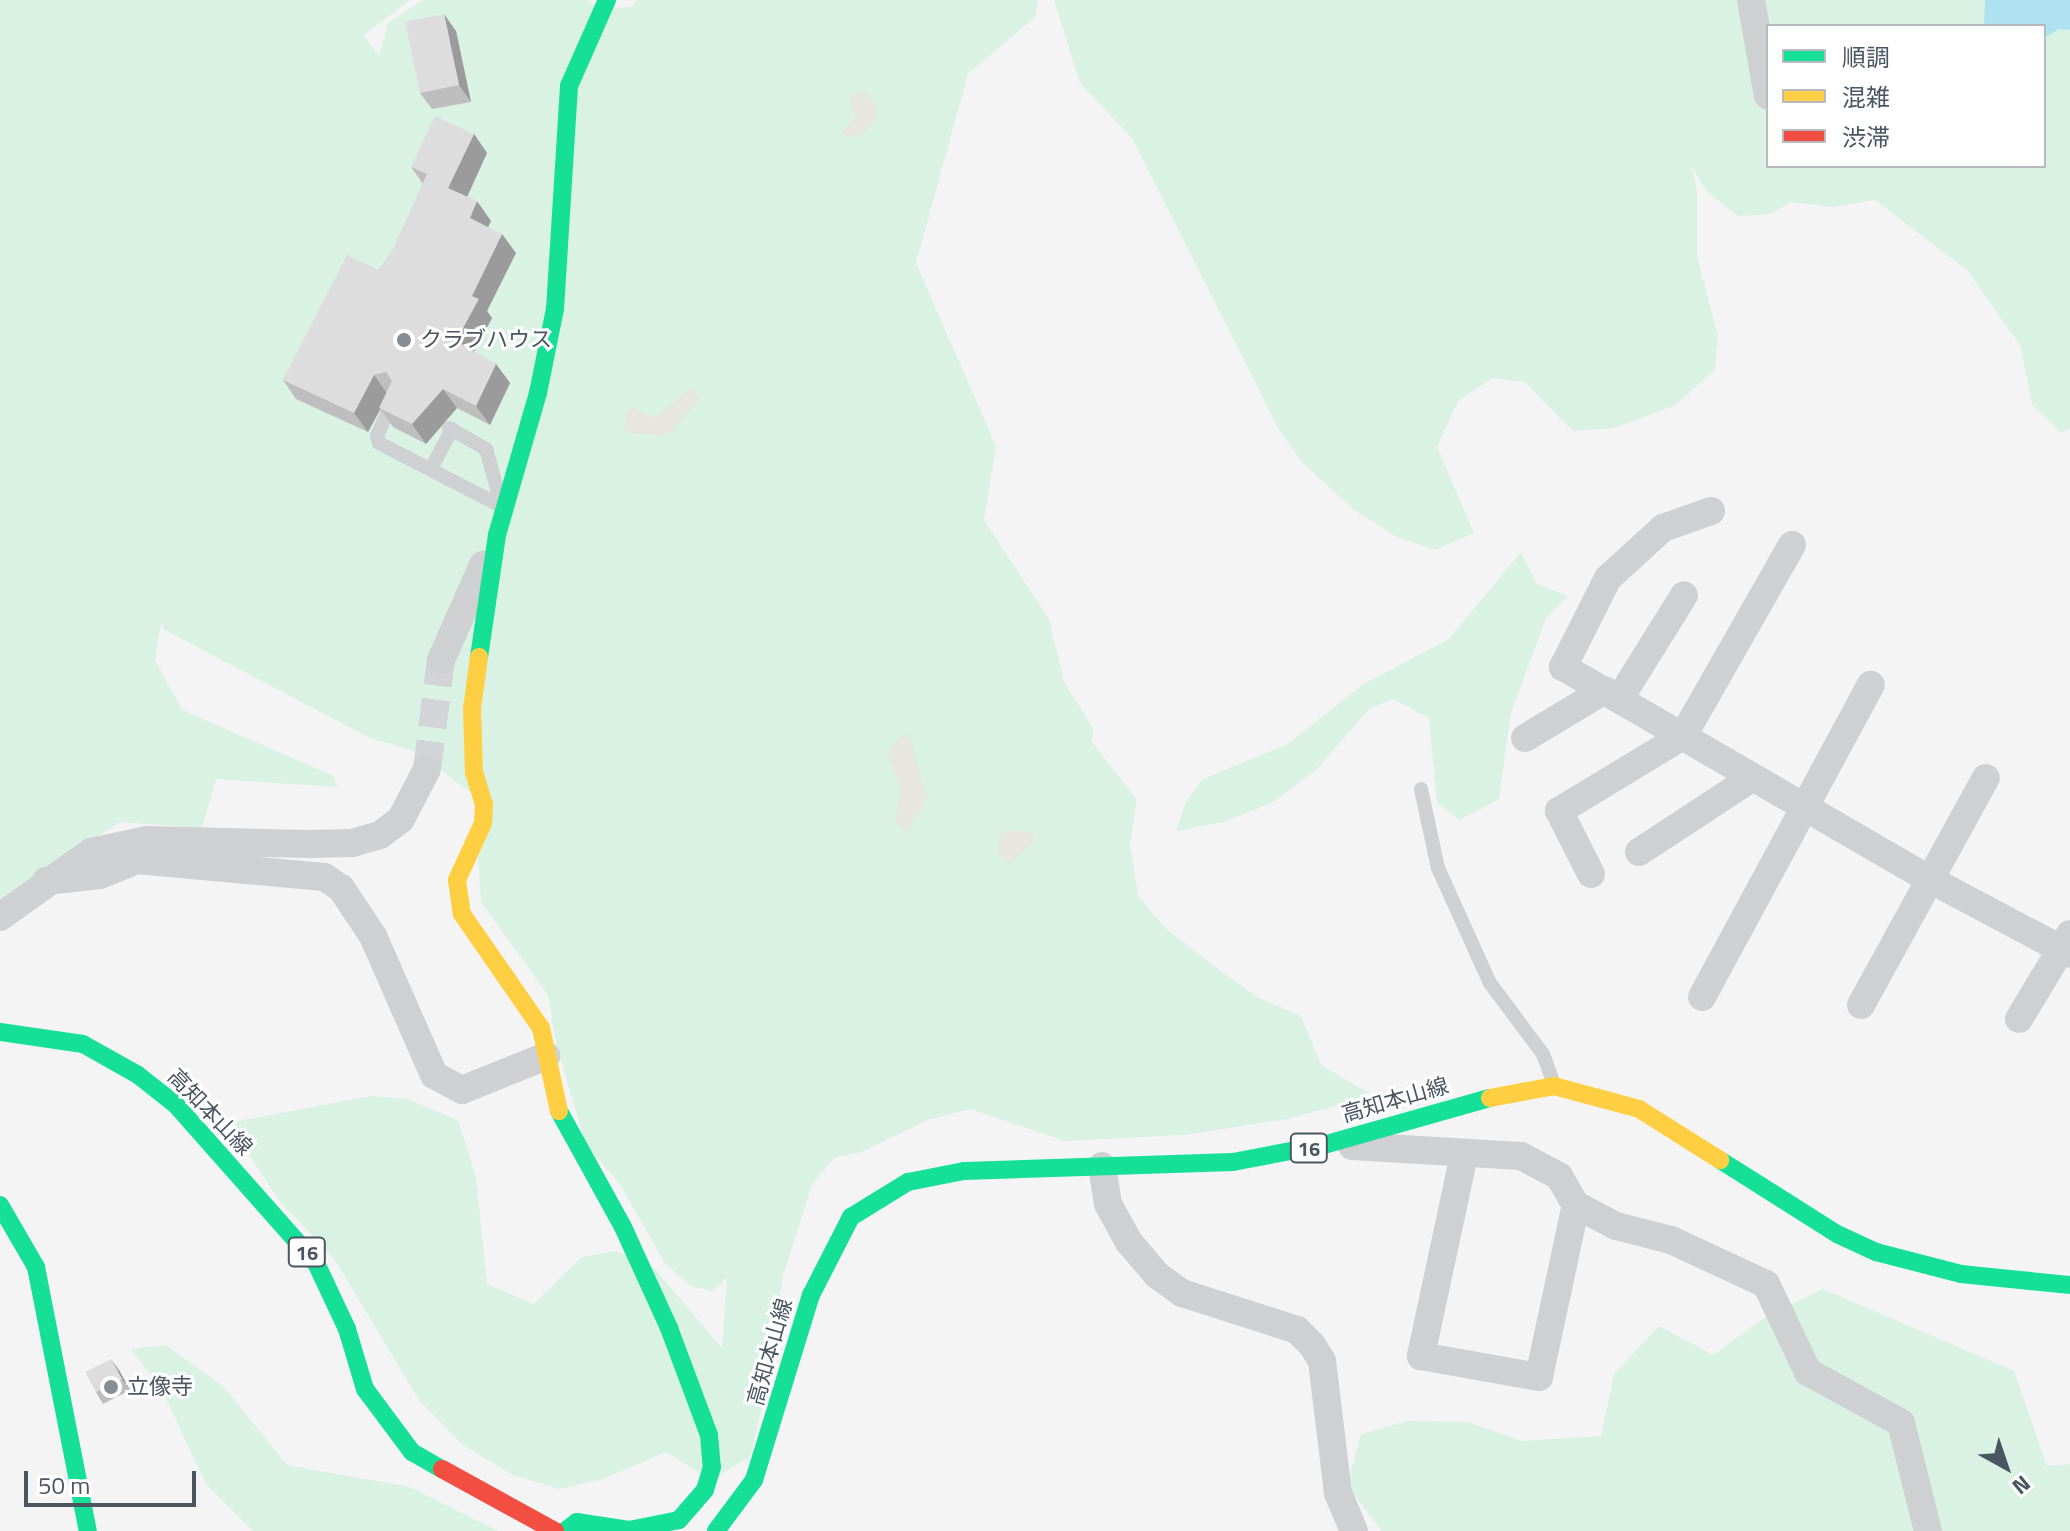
<!DOCTYPE html>
<html>
<head>
<meta charset="utf-8">
<style>
  body { margin:0 }
  #map { position:relative; width:2070px; height:1531px; overflow:hidden; background:#f4f4f4; font-family:"Titillium Web","Noto Sans JP",sans-serif }
  div>[style] { position:absolute }
  [style*='--x'] { left:calc(var(--x)*1px); top:calc(var(--y)*1px); width:calc(var(--w)*1px); rotate:calc(var(--a)*1deg) }
  .green>* { inset:0; background:#d9f2e3 }
  .sand>* { inset:0; background:#e7e6e1 }
  .water>* { inset:0; background:#aee2f0 }
  .street-tunnel>* { height:28px; margin-top:-14px; transform-origin:0; background:repeating-linear-gradient(90deg,#d2d4d7 0 28px,transparent 0 42px) }
  .lane>* { height:14px; margin:-7px; padding:0 7px; transform-origin:7px; border-radius:7px; background:#ced0d2 }
  .street>* { height:28px; margin:-14px; padding:0 14px; transform-origin:14px; border-radius:14px; background:#ced0d2 }
  .fast>* { height:18px; margin:-9px; padding:0 9px; transform-origin:9px; border-radius:9px; background:#16e098 }
  .slow>* { height:18px; margin:-9px; padding:0 9px; transform-origin:9px; border-radius:9px; background:#ffcf43 }
  .jam>* { height:18px; margin:-9px; padding:0 9px; transform-origin:9px; border-radius:9px; background:#f24e42 }
  .wall>* { inset:0; background:#bebebf }
  .shaded-wall>* { inset:0; background:#9b9b9b }
  .building>* { inset:0; background:#ddddde }
  .dots>* { width:22px; height:22px; translate:-50% -50%; box-sizing:border-box; border:4px solid #fff; border-radius:50% }
  span { translate:-50% -50%; white-space:nowrap; text-align:center; line-height:1.15; -webkit-text-stroke:6px #fff; paint-order:stroke }
  .shield-label span { padding:2px 6px; background:#fff; border:2px solid; border-radius:6px; -webkit-text-stroke-width:0 }
  .shield-label { font-size:20px; color:#4a5661; font-weight:700 }
  .poi-label { font-size:22px; color:#4a5661 }
  .left { translate:0 -50%; text-align:left }
  .street-label { font-size:22px; color:#4a5661 }
  .legend { position:absolute; left:1766px; top:24px; width:280px; height:144px; box-sizing:border-box; background:#fff; border:2px solid #b7bbc0; margin:0; padding:10px 14px; list-style:none; font-size:24px; color:#4a5661 }
  .legend li { display:flex; align-items:center; gap:16px; height:40px }
  .legend b { width:40px; border:2px solid #b7bbc0 }
  .north { position:absolute; left:1966px; top:1427px; width:80px; height:80px; -webkit-text-stroke:6px #fff; paint-order:stroke; rotate:140deg; font-size:22px; font-weight:700; line-height:32px; text-align:center; color:#4a5661 }
  .north::after { content:''; display:block; margin:auto; width:28px; height:36px; background:#4a5661; clip-path:polygon(50% 0,100% 100%,50% 72%,0 100%) }
  .scale { position:absolute; left:24px; top:1471px; width:172px; height:36px; box-sizing:border-box; border:4px solid #4a5661; border-top:0; padding-left:10px; font-size:24px; line-height:28px; white-space:nowrap; color:#4a5661; -webkit-text-stroke:6px #fff; paint-order:stroke }
</style>
</head>
<body>
<div id="map">
  <div class="green">
    <div style="clip-path:polygon(0 0,410px 0,364px 35px,379px 56px,388px 23px,423px 0,588px 0,600px 10px,632px 7px,636px 0,1038px 0,1035px 17px,968px 74px,916px 263px,996px 446px,984px 520px,1049px 619px,1064px 682px,1093px 728px,1092px 742px,1137px 800px,1130px 843px,1138px 896px,1165px 928px,1218px 969px,1259px 998px,1301px 1016px,1321px 1065px,1374px 1096px,1287px 1119px,1184px 1135px,1065px 1141px,970px 1109px,927px 1120px,864px 1151px,834px 1158px,812px 1184px,783px 1276px,765px 1395px,750px 1457px,710px 1480px,666px 1452px,603px 1479px,560px 1489px,513px 1475px,463px 1445px,419px 1400px,333px 1257px,281px 1203px,228px 1123px,371px 1096px,407px 1099px,458px 1120px,476px 1177px,487px 1284px,534px 1304px,582px 1257px,614px 1251px,653px 1267px,722px 1348px,727px 1278px,712px 1291px,690px 1286px,664px 1262px,620px 1184px,586px 1145px,557px 1048px,548px 995px,481px 902px,474px 795px,416px 752px,370px 738px,165px 630px,161px 622px,155px 660px,182px 710px,334px 776px,337px 787px,216px 779px,202px 828px,120px 822px,0 899px)"></div>
    <div style="clip-path:polygon(evenodd,1054px 0,2070px 0,2070px 428px,2061px 433px,2032px 405px,2020px 345px,1967px 270px,1875px 200px,1833px 207px,1790px 202px,1771px 214px,1738px 216px,1707px 192px,1692px 167px,1697px 189px,1697px 255px,1718px 337px,1715px 370px,1674px 406px,1614px 428px,1573px 431px,1525px 382px,1493px 378px,1458px 401px,1437px 447px,1474px 533px,1435px 550px,1397px 537px,1353px 509px,1303px 463px,1279px 430px,1132px 138px,1080px 83px,1054px 0,1768px 26px,2044px 26px,2044px 166px,1768px 166px,1768px 26px)"></div>
    <div style="clip-path:polygon(1521px 552px,1537px 584px,1568px 596px,1546px 618px,1511px 713px,1499px 799px,1460px 820px,1437px 803px,1429px 718px,1393px 699px,1369px 709px,1316px 770px,1273px 802px,1224px 822px,1176px 831px,1186px 802px,1203px 779px,1288px 744px,1362px 685px,1449px 639px)"></div>
    <div style="clip-path:polygon(1823px 1289px,2014px 1371px,2047px 1466px,2070px 1464px,2070px 1531px,1382px 1531px,1347px 1485px,1361px 1434px,1408px 1421px,1468px 1422px,1522px 1441px,1601px 1436px,1614px 1374px,1659px 1326px,1713px 1355px,1764px 1318px)"></div>
    <div style="clip-path:polygon(166px 1345px,223px 1386px,287px 1465px,410px 1487px,498px 1531px,253px 1531px,206px 1484px,162px 1390px,131px 1349px)"></div>
  </div>
  <div class="sand">
    <div style="clip-path:polygon(865px 90px,877px 108px,874px 119px,864px 133px,849px 138px,842px 132px,855px 117px,850px 95px)"></div>
    <div style="clip-path:polygon(693px 387px,699px 399px,673px 431px,660px 436px,625px 432px,627px 411px,634px 408px,655px 418px)"></div>
    <div style="clip-path:polygon(908px 733px,927px 797px,907px 833px,895px 822px,901px 790px,888px 758px,894px 743px)"></div>
    <div style="clip-path:polygon(1011px 830px,1035px 833px,1032px 843px,1009px 864px,998px 852px,1001px 833px)"></div>
  </div>
  <div class="water">
    <div style="clip-path:polygon(1985px 0,2070px 0,2070px 30px,2059px 29px,2044px 38px,2044px 26px,1984px 26px)"></div>
  </div>
  <div class="street-tunnel">
    <div style="--x:427;--y:769;--w:110;--a:-82.7"></div>
  </div>
  <div class="lane">
    <div style="--x:392;--y:402;--w:37;--a:114"></div>
    <div style="--x:377;--y:436;--w:7;--a:74"></div>
    <div style="--x:379;--y:443;--w:140;--a:27.3"></div>
    <div style="--x:449;--y:428;--w:43;--a:29.6"></div>
    <div style="--x:486;--y:449;--w:49;--a:74.5"></div>
    <div style="--x:431;--y:469;--w:45;--a:-62.3"></div>
    <div style="--x:1421;--y:789;--w:81;--a:77.9"></div>
    <div style="--x:1438;--y:868;--w:126;--a:65.7"></div>
    <div style="--x:1490;--y:983;--w:89;--a:53.3"></div>
    <div style="--x:1543;--y:1054;--w:30;--a:70"></div>
  </div>
  <div class="street">
    <div style="--x:1751;--y:0;--w:97;--a:80"></div>
    <div style="--x:1711;--y:511;--w:51;--a:160.5"></div>
    <div style="--x:1663;--y:528;--w:74;--a:137.7"></div>
    <div style="--x:1608;--y:578;--w:100;--a:116.8"></div>
    <div style="--x:1563;--y:667;--w:425;--a:30.1"></div>
    <div style="--x:1931;--y:880;--w:157;--a:28"></div>
    <div style="--x:441;--y:660;--w:104;--a:-66.1"></div>
    <div style="--x:1620;--y:698;--w:121;--a:-58.1"></div>
    <div style="--x:1525;--y:738;--w:93;--a:-31"></div>
    <div style="--x:1639;--y:852;--w:136;--a:-33.3"></div>
    <div style="--x:1591;--y:874;--w:71;--a:-116.9"></div>
    <div style="--x:1559;--y:811;--w:145;--a:-31.2"></div>
    <div style="--x:1683;--y:736;--w:220;--a:-60.3"></div>
    <div style="--x:46;--y:881;--w:54;--a:-6.3"></div>
    <div style="--x:100;--y:875;--w:40;--a:-22"></div>
    <div style="--x:137;--y:860;--w:188;--a:5.2"></div>
    <div style="--x:324;--y:877;--w:20;--a:33"></div>
    <div style="--x:341;--y:888;--w:58;--a:56.3"></div>
    <div style="--x:373;--y:936;--w:152;--a:66.3"></div>
    <div style="--x:434;--y:1075;--w:32;--a:28"></div>
    <div style="--x:462;--y:1090;--w:91;--a:-22"></div>
    <div style="--x:0;--y:917;--w:112;--a:-35.5"></div>
    <div style="--x:91;--y:852;--w:56;--a:-12.3"></div>
    <div style="--x:146;--y:840;--w:163;--a:1.4"></div>
    <div style="--x:309;--y:844;--w:43;--a:-1.3"></div>
    <div style="--x:352;--y:843;--w:29;--a:-16"></div>
    <div style="--x:380;--y:835;--w:26;--a:-37"></div>
    <div style="--x:401;--y:819;--w:56;--a:-62.5"></div>
    <div style="--x:1702;--y:997;--w:355;--a:-61.6"></div>
    <div style="--x:1861;--y:1005;--w:259;--a:-61.2"></div>
    <div style="--x:2019;--y:1019;--w:99;--a:-59"></div>
    <div style="--x:1352;--y:1146;--w:169;--a:3.4"></div>
    <div style="--x:1521;--y:1156;--w:43;--a:27.8"></div>
    <div style="--x:1559;--y:1176;--w:34;--a:60"></div>
    <div style="--x:1576;--y:1205;--w:45;--a:27.7"></div>
    <div style="--x:1616;--y:1226;--w:57;--a:14.3"></div>
    <div style="--x:1671;--y:1240;--w:105;--a:24.9"></div>
    <div style="--x:1766;--y:1284;--w:98;--a:64.5"></div>
    <div style="--x:1808;--y:1372;--w:106;--a:28.7"></div>
    <div style="--x:1901;--y:1423;--w:111;--a:76"></div>
    <div style="--x:1464;--y:1155;--w:206;--a:102.1"></div>
    <div style="--x:1421;--y:1356;--w:120;--a:10.1"></div>
    <div style="--x:1539;--y:1377;--w:176;--a:-77.9"></div>
    <div style="--x:1102;--y:1166;--w:38;--a:81"></div>
    <div style="--x:1108;--y:1204;--w:43;--a:61.1"></div>
    <div style="--x:1129;--y:1242;--w:43;--a:49.7"></div>
    <div style="--x:1157;--y:1275;--w:31;--a:36"></div>
    <div style="--x:1182;--y:1293;--w:121;--a:17.8"></div>
    <div style="--x:1297;--y:1330;--w:21;--a:45"></div>
    <div style="--x:1312;--y:1345;--w:19;--a:58"></div>
    <div style="--x:1322;--y:1361;--w:133;--a:83.1"></div>
    <div style="--x:1338;--y:1493;--w:41;--a:67.2"></div>
  </div>
  <div class="fast">
    <div style="--x:479;--y:657;--w:123;--a:-81.6"></div>
    <div style="--x:497;--y:535;--w:148;--a:-73.9"></div>
    <div style="--x:538;--y:393;--w:86;--a:-78.6"></div>
    <div style="--x:555;--y:309;--w:223;--a:-86.4"></div>
    <div style="--x:569;--y:86;--w:94;--a:-66.2"></div>
    <div style="--x:0;--y:1032;--w:84;--a:8.2"></div>
    <div style="--x:83;--y:1044;--w:63;--a:29.4"></div>
    <div style="--x:138;--y:1075;--w:48;--a:38.3"></div>
    <div style="--x:176;--y:1105;--w:211;--a:48.5"></div>
    <div style="--x:316;--y:1263;--w:73;--a:64.8"></div>
    <div style="--x:347;--y:1329;--w:63;--a:73.3"></div>
    <div style="--x:365;--y:1389;--w:79;--a:53.3"></div>
    <div style="--x:412;--y:1452;--w:34;--a:30"></div>
    <div style="--x:559;--y:1111;--w:132;--a:61.1"></div>
    <div style="--x:623;--y:1227;--w:111;--a:65.5"></div>
    <div style="--x:669;--y:1328;--w:114;--a:69.5"></div>
    <div style="--x:709;--y:1435;--w:32;--a:85"></div>
    <div style="--x:712;--y:1467;--w:24;--a:107"></div>
    <div style="--x:705;--y:1490;--w:40;--a:131"></div>
    <div style="--x:679;--y:1520;--w:51;--a:168.7"></div>
    <div style="--x:629;--y:1530;--w:53;--a:-171.3"></div>
    <div style="--x:577;--y:1522;--w:15;--a:143"></div>
    <div style="--x:1720;--y:1160;--w:138;--a:32.3"></div>
    <div style="--x:1837;--y:1234;--w:43;--a:24.8"></div>
    <div style="--x:1876;--y:1252;--w:88;--a:14.5"></div>
    <div style="--x:1961;--y:1274;--w:110;--a:5.8"></div>
    <div style="--x:0;--y:1205;--w:72;--a:59.9"></div>
    <div style="--x:36;--y:1267;--w:269;--a:78.9"></div>
    <div style="--x:716;--y:1531;--w:64;--a:-53.3"></div>
    <div style="--x:754;--y:1480;--w:194;--a:-72.9"></div>
    <div style="--x:811;--y:1295;--w:88;--a:-62.9"></div>
    <div style="--x:851;--y:1217;--w:67;--a:-31.6"></div>
    <div style="--x:908;--y:1182;--w:57;--a:-11.1"></div>
    <div style="--x:964;--y:1171;--w:269;--a:-1.9"></div>
    <div style="--x:1233;--y:1162;--w:96;--a:-10.8"></div>
    <div style="--x:1327;--y:1144;--w:169;--a:-15.8"></div>
  </div>
  <div class="slow">
    <div style="--x:479;--y:657;--w:52;--a:97.7"></div>
    <div style="--x:472;--y:709;--w:63;--a:88.2"></div>
    <div style="--x:474;--y:772;--w:34;--a:73"></div>
    <div style="--x:484;--y:804;--w:19;--a:93"></div>
    <div style="--x:483;--y:823;--w:63;--a:114.5"></div>
    <div style="--x:457;--y:880;--w:34;--a:82"></div>
    <div style="--x:462;--y:914;--w:139;--a:55.3"></div>
    <div style="--x:541;--y:1028;--w:85;--a:77.8"></div>
    <div style="--x:1490;--y:1098;--w:65;--a:-10.6"></div>
    <div style="--x:1554;--y:1086;--w:88;--a:15.1"></div>
    <div style="--x:1639;--y:1109;--w:96;--a:32.2"></div>
  </div>
  <div class="jam">
    <div style="--x:442;--y:1469;--w:129;--a:28.8"></div>
  </div>
  <div class="wall">
    <div style="clip-path:polygon(456px 31px,471px 102px,432px 109px,420px 93px)"></div>
    <div style="clip-path:polygon(474px 134px,487px 153px,467px 197px,491px 221px,488px 227px,516px 253px,487px 311px,492px 318px,474px 352px,496px 364px,510px 383px,490px 425px,457px 408px,426px 444px,393px 427px,380px 409px,368px 432px,296px 399px,283px 380px,379px 270px,393px 250px,423px 184px,411px 167px)"></div>
    <div style="clip-path:polygon(119px 1370px,130px 1390px,103px 1404px,96px 1392px)"></div>
  </div>
  <div class="shaded-wall">
    <div style="clip-path:polygon(444px 14px,456px 31px,471px 102px,459px 85px)"></div>
    <div style="clip-path:polygon(474px 134px,487px 153px,462px 208px,448px 188px)"></div>
    <div style="clip-path:polygon(477px 201px,491px 221px,483px 237px,470px 218px)"></div>
    <div style="clip-path:polygon(502px 234px,516px 253px,487px 311px,492px 318px,469px 361px,456px 341px,472px 296px)"></div>
    <div style="clip-path:polygon(496px 364px,510px 383px,490px 425px,476px 406px)"></div>
    <div style="clip-path:polygon(374px 375px,388px 395px,368px 432px,354px 413px)"></div>
    <div style="clip-path:polygon(443px 389px,457px 408px,426px 444px,412px 424px)"></div>
    <div style="clip-path:polygon(111px 1359px,119px 1370px,130px 1390px,122px 1379px)"></div>
  </div>
  <div class="building">
    <div style="clip-path:polygon(444px 14px,459px 85px,420px 93px,405px 22px)"></div>
    <div style="clip-path:polygon(435px 116px,474px 134px,448px 188px,477px 201px,470px 218px,502px 234px,472px 296px,479px 299px,456px 341px,496px 364px,476px 406px,443px 389px,412px 424px,379px 408px,392px 381px,386px 372px,374px 375px,354px 413px,283px 380px,347px 255px,379px 270px,393px 250px,427px 174px,411px 167px)"></div>
    <div style="clip-path:polygon(111px 1359px,122px 1379px,96px 1392px,85px 1372px)"></div>
  </div>
  <div class="dots">
    <div style="left:404px;top:340px;background:#868d94"></div>
    <div style="left:111px;top:1387px;background:#868d94"></div>
  </div>
  <div class="shield-label">
    <span style="left:1309px;top:1148px">16</span>
    <span style="left:307px;top:1252px">16</span>
  </div>
  <div class="poi-label">
    <span class="left" style="left:420px;top:340px">クラブハウス</span>
    <span class="left" style="left:127px;top:1387px">立像寺</span>
  </div>
  <div class="street-label">
    <span style="left:1395px;top:1100px;rotate:-16deg">高知本山線</span>
    <span style="left:210px;top:1112px;rotate:46deg">高知本山線</span>
    <span style="left:770px;top:1352px;rotate:-74deg">高知本山線</span>
  </div>
  <ul class="legend">
  <li><b style="height:10px;background:#16e098"></b>順調</li>
  <li><b style="height:10px;background:#ffcf43"></b>混雑</li>
  <li><b style="height:10px;background:#f24e42"></b>渋滞</li>
  </ul>
  <div class="north">N</div>
  <div class="scale">50 m</div>
</div>
</body>
</html>
